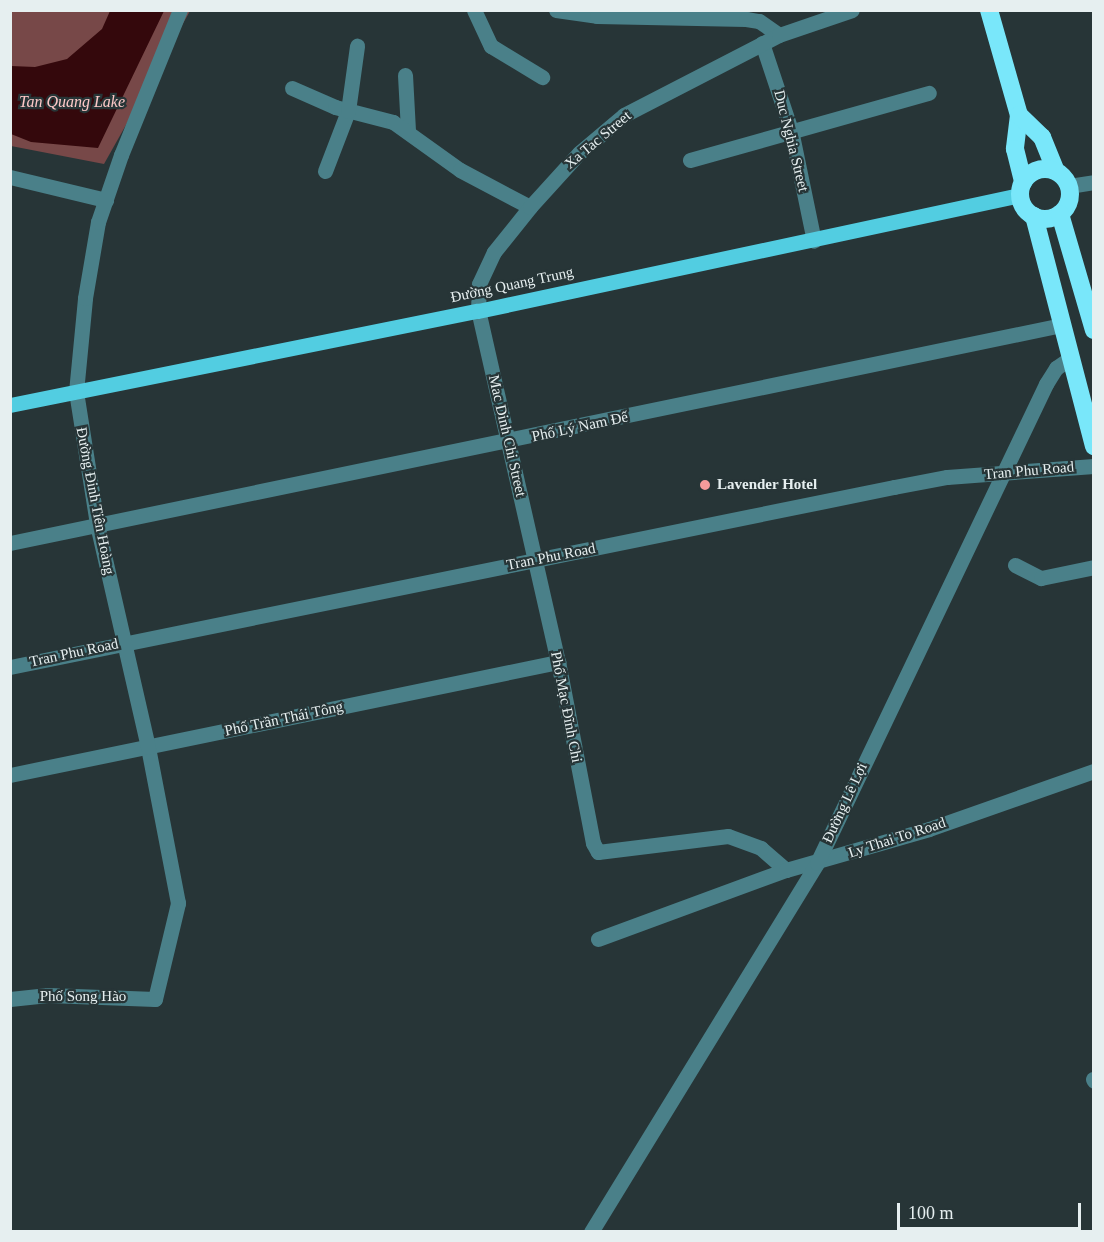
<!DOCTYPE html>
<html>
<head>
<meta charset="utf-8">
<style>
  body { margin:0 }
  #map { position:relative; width:1104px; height:1242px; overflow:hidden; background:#273537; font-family:"Times New Roman",serif }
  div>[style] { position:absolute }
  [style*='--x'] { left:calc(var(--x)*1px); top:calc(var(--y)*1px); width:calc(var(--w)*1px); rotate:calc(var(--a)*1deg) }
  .green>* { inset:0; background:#774848 }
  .water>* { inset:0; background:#34080c }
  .minor>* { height:15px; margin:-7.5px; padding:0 7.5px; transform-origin:7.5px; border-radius:7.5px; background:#4a8089 }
  .major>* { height:15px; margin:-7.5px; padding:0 7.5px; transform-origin:7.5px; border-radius:7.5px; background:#52cde1 }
  .highway>* { height:18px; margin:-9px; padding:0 9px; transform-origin:9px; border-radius:9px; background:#79e7fa }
  .highway>.ring { margin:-9px; padding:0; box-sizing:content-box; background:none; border:18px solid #79e7fa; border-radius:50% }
  .dots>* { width:16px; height:16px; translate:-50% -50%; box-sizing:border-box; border:3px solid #273537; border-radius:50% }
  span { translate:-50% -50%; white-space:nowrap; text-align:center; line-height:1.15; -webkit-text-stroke:4.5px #273537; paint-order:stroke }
  .street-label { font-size:15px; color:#e6eff0 }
  .poi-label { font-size:15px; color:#e6eff0; font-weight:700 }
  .left { translate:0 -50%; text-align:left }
  .water-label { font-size:16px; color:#fdc8c7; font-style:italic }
  .frame { position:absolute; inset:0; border:12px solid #e6eff0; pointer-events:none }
  .scale { position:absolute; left:897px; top:1203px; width:184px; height:27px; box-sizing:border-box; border:3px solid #e6eff0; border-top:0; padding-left:8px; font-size:18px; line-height:21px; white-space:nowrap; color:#e6eff0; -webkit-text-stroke:4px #273537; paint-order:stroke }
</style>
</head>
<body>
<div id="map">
  <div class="green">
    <div style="clip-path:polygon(10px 11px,190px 11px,104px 164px,11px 146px)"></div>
  </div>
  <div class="water">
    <div style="clip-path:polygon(110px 11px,164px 11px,98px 148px,31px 142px,11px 134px,11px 66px,35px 67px,67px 59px,102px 29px)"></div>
  </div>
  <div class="minor">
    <div style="--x:474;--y:10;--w:40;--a:65"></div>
    <div style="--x:491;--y:46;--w:60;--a:31.3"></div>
    <div style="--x:556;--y:10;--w:41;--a:8.3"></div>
    <div style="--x:597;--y:16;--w:149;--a:1.2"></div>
    <div style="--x:746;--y:19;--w:13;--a:9"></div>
    <div style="--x:759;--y:21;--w:24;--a:35"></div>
    <div style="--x:762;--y:43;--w:92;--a:71.6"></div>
    <div style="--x:791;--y:130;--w:113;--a:78.3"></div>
    <div style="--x:405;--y:75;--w:56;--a:86.9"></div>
    <div style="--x:292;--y:88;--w:47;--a:23.8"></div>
    <div style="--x:335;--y:107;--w:60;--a:14.5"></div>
    <div style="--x:393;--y:122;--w:82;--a:35.6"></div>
    <div style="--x:460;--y:170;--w:79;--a:27.9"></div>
    <div style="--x:690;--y:160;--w:248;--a:-15.7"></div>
    <div style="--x:325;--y:171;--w:64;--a:-69"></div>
    <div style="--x:348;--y:111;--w:66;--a:-82.1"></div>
    <div style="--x:10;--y:177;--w:99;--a:13.5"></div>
    <div style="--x:1069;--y:186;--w:25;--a:-9"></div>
    <div style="--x:10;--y:543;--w:1074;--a:-11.71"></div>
    <div style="--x:1015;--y:565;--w:29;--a:27"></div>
    <div style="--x:1041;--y:578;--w:54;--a:-11.7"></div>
    <div style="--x:10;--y:667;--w:902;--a:-11.51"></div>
    <div style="--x:894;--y:487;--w:54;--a:-10.7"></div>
    <div style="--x:947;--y:477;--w:147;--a:-4.3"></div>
    <div style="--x:10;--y:775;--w:560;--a:-11.65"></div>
    <div style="--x:786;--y:870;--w:33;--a:-139"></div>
    <div style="--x:761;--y:848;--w:35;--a:-160"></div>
    <div style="--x:728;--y:836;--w:131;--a:173"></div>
    <div style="--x:598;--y:852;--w:10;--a:-119"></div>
    <div style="--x:593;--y:843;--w:184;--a:-100.9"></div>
    <div style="--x:558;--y:662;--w:360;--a:-102.8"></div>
    <div style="--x:478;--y:311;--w:27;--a:-88"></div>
    <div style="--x:479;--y:284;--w:35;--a:-65"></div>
    <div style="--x:494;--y:252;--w:58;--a:-51.3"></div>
    <div style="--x:530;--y:207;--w:73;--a:-47.8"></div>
    <div style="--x:579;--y:153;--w:59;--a:-40.2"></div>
    <div style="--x:624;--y:115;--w:174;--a:-27.3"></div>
    <div style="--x:779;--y:35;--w:77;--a:-18.9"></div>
    <div style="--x:598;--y:939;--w:200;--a:-20.2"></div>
    <div style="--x:786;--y:870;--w:149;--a:-16"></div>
    <div style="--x:929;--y:829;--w:175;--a:-19.4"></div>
    <div style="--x:10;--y:999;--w:38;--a:-6"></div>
    <div style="--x:48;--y:995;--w:107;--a:2.1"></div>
    <div style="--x:155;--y:999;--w:99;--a:-76.5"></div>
    <div style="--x:178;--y:903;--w:159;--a:-100.9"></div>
    <div style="--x:148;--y:747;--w:229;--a:-102.9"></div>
    <div style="--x:97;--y:524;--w:134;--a:-99"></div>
    <div style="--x:76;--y:392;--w:94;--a:-84.5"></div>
    <div style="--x:85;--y:298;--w:77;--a:-80.3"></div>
    <div style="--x:98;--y:222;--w:71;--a:-71.1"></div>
    <div style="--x:121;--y:155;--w:157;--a:-67.9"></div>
    <div style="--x:1093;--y:1079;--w:2;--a:63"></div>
    <div style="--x:591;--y:1232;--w:433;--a:-58.5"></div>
    <div style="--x:817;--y:863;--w:531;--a:-64.45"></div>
    <div style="--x:1046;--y:384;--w:19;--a:-58"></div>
    <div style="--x:1056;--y:368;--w:16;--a:-35"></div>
  </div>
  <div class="major">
    <div style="--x:10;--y:405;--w:477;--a:-11.4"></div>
    <div style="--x:478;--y:311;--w:554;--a:-12.08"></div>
  </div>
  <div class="highway">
    <div style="--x:989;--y:10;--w:109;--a:74.1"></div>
    <div style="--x:1019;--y:115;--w:34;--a:97"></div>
    <div style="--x:1015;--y:149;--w:34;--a:76"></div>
    <div style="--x:1019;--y:115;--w:32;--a:44"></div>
    <div style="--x:1042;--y:137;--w:35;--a:68"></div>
    <div class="ring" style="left:1020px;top:169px;width:32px;height:32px"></div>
    <div style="--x:1060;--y:214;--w:121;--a:73.7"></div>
    <div style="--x:1034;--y:216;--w:238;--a:75.4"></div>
  </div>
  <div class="dots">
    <div style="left:705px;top:485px;background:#f59b9b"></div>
  </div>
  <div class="street-label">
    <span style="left:598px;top:140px;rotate:-40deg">Xa Tac Street</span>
    <span style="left:791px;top:141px;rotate:76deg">Duc Nghia Street</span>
    <span style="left:512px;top:285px;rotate:-12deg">Đường Quang Trung</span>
    <span style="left:580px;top:427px;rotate:-12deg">Phố Lý Nam Đế</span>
    <span style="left:507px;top:436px;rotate:77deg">Mac Dinh Chi Street</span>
    <span style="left:1029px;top:471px;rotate:-5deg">Tran Phu Road</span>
    <span style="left:95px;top:501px;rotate:79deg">Đường Đinh Tiên Hoàng</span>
    <span style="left:551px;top:557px;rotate:-11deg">Tran Phu Road</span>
    <span style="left:74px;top:653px;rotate:-12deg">Tran Phu Road</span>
    <span style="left:566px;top:707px;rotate:79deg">Phố Mạc Đĩnh Chi</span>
    <span style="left:284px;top:719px;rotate:-12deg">Phố Trần Thái Tông</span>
    <span style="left:845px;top:803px;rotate:-65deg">Đường Lê Lợi</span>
    <span style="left:897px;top:838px;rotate:-18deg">Ly Thai To Road</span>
    <span style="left:83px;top:997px">Phố Song Hào</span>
  </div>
  <div class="poi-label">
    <span class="left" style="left:717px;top:485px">Lavender Hotel</span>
  </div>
  <div class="water-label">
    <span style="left:72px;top:102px">Tan Quang Lake</span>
  </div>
  <div class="frame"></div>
  <div class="scale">100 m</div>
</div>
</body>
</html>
